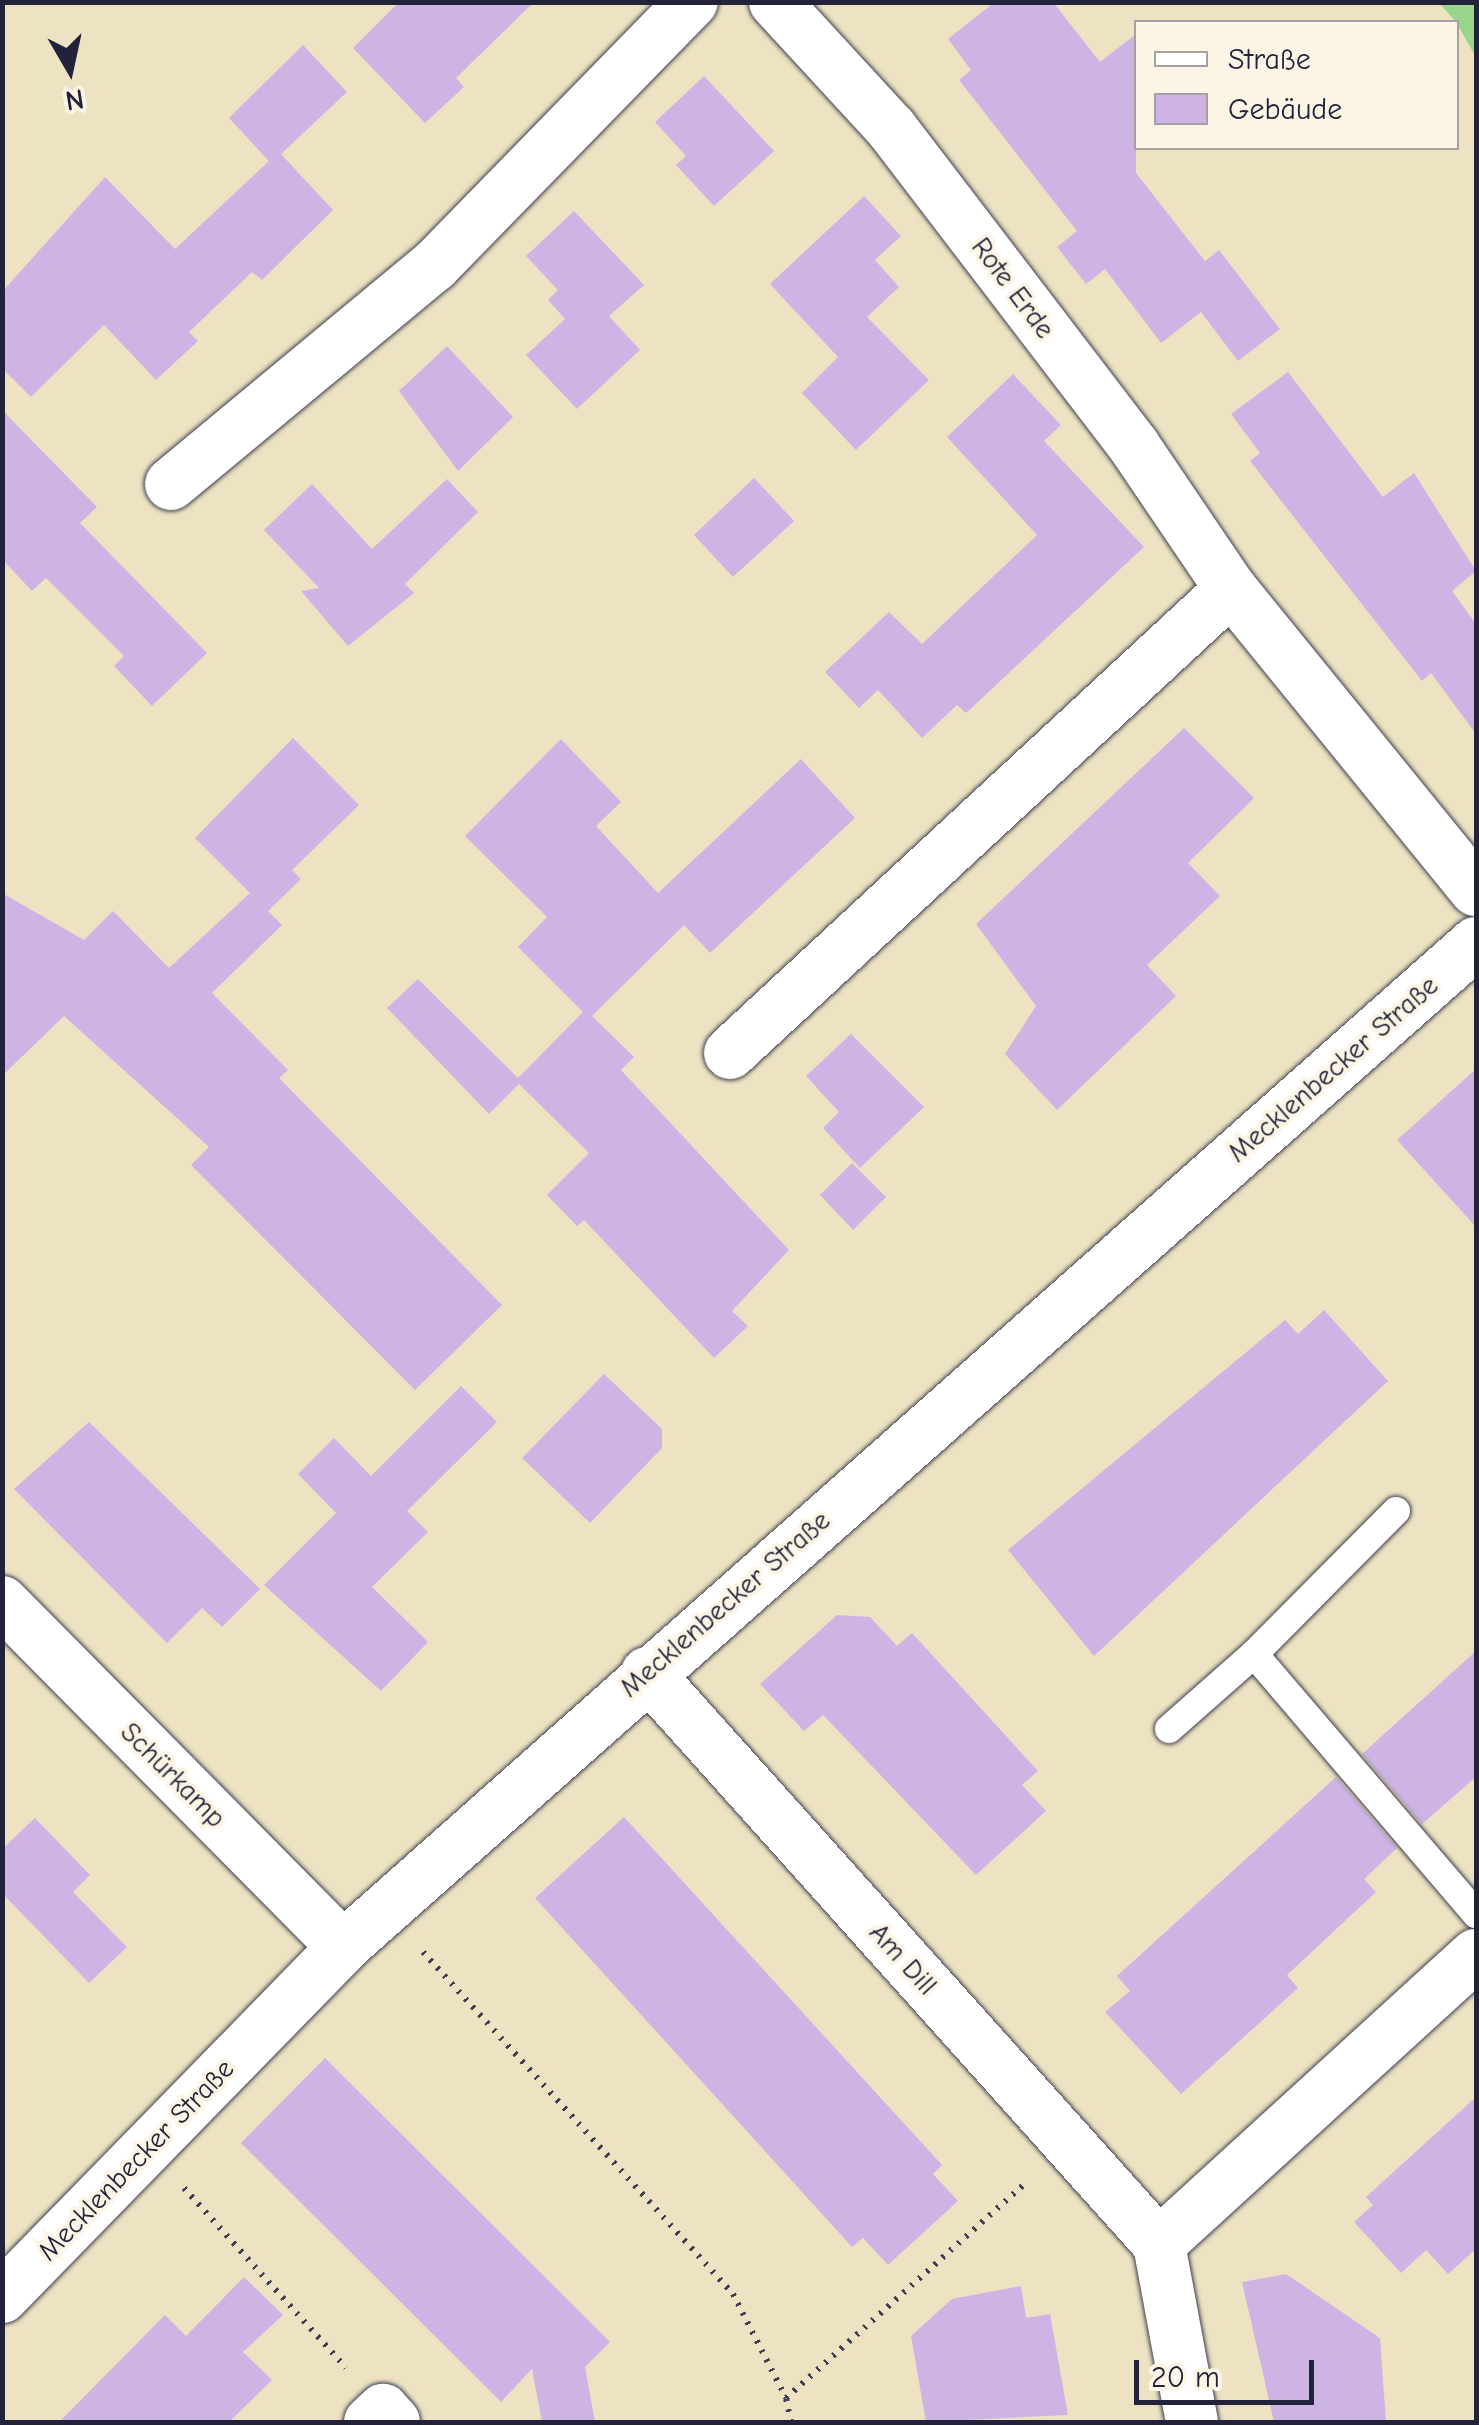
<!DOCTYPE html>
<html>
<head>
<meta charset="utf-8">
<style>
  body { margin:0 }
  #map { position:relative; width:1479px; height:2425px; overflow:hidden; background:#ede3c2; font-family:"Comic Neue",sans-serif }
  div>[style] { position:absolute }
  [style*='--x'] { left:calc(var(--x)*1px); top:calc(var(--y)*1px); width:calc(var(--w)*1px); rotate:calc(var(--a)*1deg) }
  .green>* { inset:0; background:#99d68b }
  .building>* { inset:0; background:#ceb4e5 }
  .path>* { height:6px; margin-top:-3px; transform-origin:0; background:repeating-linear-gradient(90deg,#403f4f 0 2.5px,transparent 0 10.5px) }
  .roads { filter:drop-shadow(0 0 2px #403f4f) drop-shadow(0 0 2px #403f4f) }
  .lane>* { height:28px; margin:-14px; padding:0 14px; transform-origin:14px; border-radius:14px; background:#fff }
  .street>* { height:52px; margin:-26px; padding:0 26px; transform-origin:26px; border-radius:26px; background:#fff }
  span { translate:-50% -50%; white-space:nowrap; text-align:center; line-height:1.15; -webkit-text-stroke:8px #fcf5e5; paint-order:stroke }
  .street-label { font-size:28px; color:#22223b }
  .frame { position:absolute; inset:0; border:5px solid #22223b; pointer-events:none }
  .legend { position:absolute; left:1134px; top:20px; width:325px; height:130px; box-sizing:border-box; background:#fcf5e5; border:2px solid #a5a1a1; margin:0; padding:12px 18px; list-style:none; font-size:30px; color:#22223b }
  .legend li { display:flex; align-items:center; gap:20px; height:50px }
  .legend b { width:50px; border:2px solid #a5a1a1 }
  .north { position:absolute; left:20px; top:20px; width:100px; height:100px; -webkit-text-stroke:8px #fcf5e5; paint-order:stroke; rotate:171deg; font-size:28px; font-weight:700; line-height:40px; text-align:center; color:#22223b }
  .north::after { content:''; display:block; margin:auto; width:35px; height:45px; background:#22223b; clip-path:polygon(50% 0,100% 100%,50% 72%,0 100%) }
  .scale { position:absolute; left:1134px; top:2360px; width:180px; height:45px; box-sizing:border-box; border:5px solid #22223b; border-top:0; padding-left:12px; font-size:30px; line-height:35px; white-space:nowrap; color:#22223b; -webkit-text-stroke:8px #fcf5e5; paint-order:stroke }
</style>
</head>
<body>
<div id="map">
  <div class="green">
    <div style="clip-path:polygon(1439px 3px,1476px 3px,1476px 57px,1456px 22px)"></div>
  </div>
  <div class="building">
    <div style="clip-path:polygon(399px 2px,534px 2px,456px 78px,464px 87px,425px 123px,353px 48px)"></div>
    <div style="clip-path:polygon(995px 2px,1053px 2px,1100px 62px,1136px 34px,1136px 173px,1205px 261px,1219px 250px,1280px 329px,1238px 361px,1201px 312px,1161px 343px,1105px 269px,1086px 284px,1057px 247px,1077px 231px,959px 80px,971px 70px,948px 39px)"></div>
    <div style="clip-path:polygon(303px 45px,347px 92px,281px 154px,333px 210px,262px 280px,252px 272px,189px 332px,198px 341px,156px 380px,104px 325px,31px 397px,2px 368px,2px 292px,105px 177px,175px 249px,269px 161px,229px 118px)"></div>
    <div style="clip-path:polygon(704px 76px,774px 151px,714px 206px,676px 165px,686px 156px,655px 122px)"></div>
    <div style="clip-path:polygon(864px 196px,901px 236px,875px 260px,899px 287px,867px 317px,929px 380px,856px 450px,802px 393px,838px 357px,770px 284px)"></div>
    <div style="clip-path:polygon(574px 211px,644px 285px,609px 316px,640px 350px,577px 409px,526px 355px,565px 319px,548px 300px,558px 290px,526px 256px)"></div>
    <div style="clip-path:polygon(447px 346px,513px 417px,458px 471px,399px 391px)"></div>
    <div style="clip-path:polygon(1288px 372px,1383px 497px,1414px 473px,1476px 571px,1452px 591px,1476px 624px,1476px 734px,1431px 673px,1422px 681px,1250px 461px,1260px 453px,1231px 414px)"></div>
    <div style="clip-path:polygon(1013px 374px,1061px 425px,1044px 441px,1144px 547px,966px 713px,957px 705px,922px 738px,878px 690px,859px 708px,825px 672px,889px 612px,922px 644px,1037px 535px,947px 437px)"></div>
    <div style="clip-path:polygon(2px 410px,97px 507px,80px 523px,207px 653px,152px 706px,114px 666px,124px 656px,46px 578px,32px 591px,2px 559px)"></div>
    <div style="clip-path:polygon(754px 478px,794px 521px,733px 577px,694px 535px)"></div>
    <div style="clip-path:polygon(447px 479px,478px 512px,405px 584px,414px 593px,348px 646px,301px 591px,319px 588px,264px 530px,312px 484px,372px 549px)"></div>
    <div style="clip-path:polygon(1184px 728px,1254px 798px,1188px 863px,1220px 896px,1147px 965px,1176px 996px,1057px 1110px,1005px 1054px,1036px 1006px,976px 924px)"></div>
    <div style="clip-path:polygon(293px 738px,359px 805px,292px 870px,301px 879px,268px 911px,195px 838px)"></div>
    <div style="clip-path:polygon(561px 739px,621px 802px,596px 826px,658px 893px,801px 759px,855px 818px,710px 953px,684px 925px,592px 1016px,634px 1057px,621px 1070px,789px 1250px,732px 1311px,748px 1326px,714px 1358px,584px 1220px,577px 1226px,547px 1195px,589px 1153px,519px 1084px,489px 1114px,387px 1008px,418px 979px,518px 1078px,583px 1012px,518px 947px,547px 917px,465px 836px)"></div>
    <div style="clip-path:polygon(2px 893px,84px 940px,113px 911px,169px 968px,250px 893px,282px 925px,212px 993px,288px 1070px,279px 1078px,502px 1305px,415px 1390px,191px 1165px,209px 1147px,64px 1016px,2px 1076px)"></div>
    <div style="clip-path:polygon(851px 1034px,924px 1107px,860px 1168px,823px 1128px,839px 1112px,806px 1076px)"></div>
    <div style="clip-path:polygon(1476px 1069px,1476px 1227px,1397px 1140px)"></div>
    <div style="clip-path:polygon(852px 1163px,886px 1197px,853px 1230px,820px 1195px)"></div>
    <div style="clip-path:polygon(1324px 1310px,1388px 1381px,1094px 1656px,1008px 1550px,1285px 1320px,1298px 1334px)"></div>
    <div style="clip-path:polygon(604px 1374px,662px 1429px,662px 1448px,590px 1523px,522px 1458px)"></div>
    <div style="clip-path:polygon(461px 1386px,497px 1422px,407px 1511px,428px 1532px,372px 1587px,428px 1642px,381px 1691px,264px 1585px,336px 1513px,298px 1474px,334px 1438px,371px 1476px)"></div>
    <div style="clip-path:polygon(89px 1422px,260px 1589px,222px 1627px,202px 1608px,167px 1643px,14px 1489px)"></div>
    <div style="clip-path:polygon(837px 1615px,870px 1617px,897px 1646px,912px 1633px,1038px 1771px,1022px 1785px,1046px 1811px,976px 1875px,823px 1715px,804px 1731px,760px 1684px)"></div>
    <div style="clip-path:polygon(1476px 1651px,1476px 1777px,1422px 1824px,1362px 1754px)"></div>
    <div style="clip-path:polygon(1336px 1777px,1397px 1848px,1364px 1879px,1376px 1892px,1287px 1975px,1298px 1988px,1181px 2094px,1105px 2012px,1130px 1991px,1117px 1976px)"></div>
    <div style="clip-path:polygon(624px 1817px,942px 2165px,933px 2174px,958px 2201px,888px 2265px,863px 2238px,852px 2247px,535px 1898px)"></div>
    <div style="clip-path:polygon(35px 1818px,90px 1875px,73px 1892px,127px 1947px,89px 1983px,2px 1893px,2px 1849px)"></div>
    <div style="clip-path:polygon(325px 2058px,610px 2342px,585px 2367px,595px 2422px,542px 2422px,532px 2369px,501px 2402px,241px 2143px)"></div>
    <div style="clip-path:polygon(1476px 2097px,1476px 2249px,1448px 2274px,1426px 2250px,1401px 2273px,1354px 2222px,1373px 2205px,1366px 2197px)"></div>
    <div style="clip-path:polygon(1286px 2274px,1380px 2338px,1386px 2422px,1274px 2422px,1242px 2282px)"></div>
    <div style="clip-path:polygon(244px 2277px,283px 2315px,243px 2352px,272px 2380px,229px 2422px,59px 2422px,165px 2315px,186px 2336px)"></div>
    <div style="clip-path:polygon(1021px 2286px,1026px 2318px,1050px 2314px,1068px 2415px,926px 2422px,911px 2336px,952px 2299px)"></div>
  </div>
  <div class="path">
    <div style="--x:423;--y:1952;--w:462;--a:47.8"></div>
    <div style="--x:733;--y:2294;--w:117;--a:63"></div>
    <div style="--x:184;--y:2188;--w:242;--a:48"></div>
    <div style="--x:791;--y:2422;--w:25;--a:-102"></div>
    <div style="--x:786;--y:2398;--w:324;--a:-41.9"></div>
  </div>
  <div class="roads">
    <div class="lane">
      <div style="--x:1396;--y:1511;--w:202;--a:134.8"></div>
      <div style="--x:1254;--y:1654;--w:342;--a:49.5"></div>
      <div style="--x:1169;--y:1729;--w:113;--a:-41.4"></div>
    </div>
    <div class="street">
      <div style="--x:775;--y:2;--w:171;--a:47.4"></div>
      <div style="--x:891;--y:128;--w:400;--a:52.6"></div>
      <div style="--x:1134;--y:446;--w:173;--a:55.9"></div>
      <div style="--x:1231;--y:589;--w:388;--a:50.9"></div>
      <div style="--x:171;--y:484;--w:342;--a:-39.7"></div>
      <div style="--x:434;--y:266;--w:369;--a:-45.7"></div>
      <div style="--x:730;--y:1053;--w:683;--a:-42.8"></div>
      <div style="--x:2;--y:1602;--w:485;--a:45.3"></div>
      <div style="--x:647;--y:1673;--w:767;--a:48.12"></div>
      <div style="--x:1159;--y:2244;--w:429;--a:-42.4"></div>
      <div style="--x:1159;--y:2244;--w:181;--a:79.5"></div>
      <div style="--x:2;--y:2297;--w:489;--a:-45.7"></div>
      <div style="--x:343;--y:1947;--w:1514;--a:-41.55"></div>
      <div style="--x:370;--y:2422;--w:18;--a:-43"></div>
      <div style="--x:383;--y:2410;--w:16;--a:47"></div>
    </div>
  </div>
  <div class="street-label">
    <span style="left:1013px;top:288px;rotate:53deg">Rote Erde</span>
    <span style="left:1333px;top:1069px;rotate:-41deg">Mecklenbecker Straße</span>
    <span style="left:725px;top:1604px;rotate:-41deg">Mecklenbecker Straße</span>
    <span style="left:173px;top:1775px;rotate:45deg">Schürkamp</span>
    <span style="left:903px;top:1959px;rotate:48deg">Am Dill</span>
    <span style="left:136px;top:2160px;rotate:-46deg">Mecklenbecker Straße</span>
  </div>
  <div class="frame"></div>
  <ul class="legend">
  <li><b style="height:12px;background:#fff"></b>Straße</li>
  <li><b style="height:28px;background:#ceb4e5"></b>Gebäude</li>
  </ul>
  <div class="north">N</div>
  <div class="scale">20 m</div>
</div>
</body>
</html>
